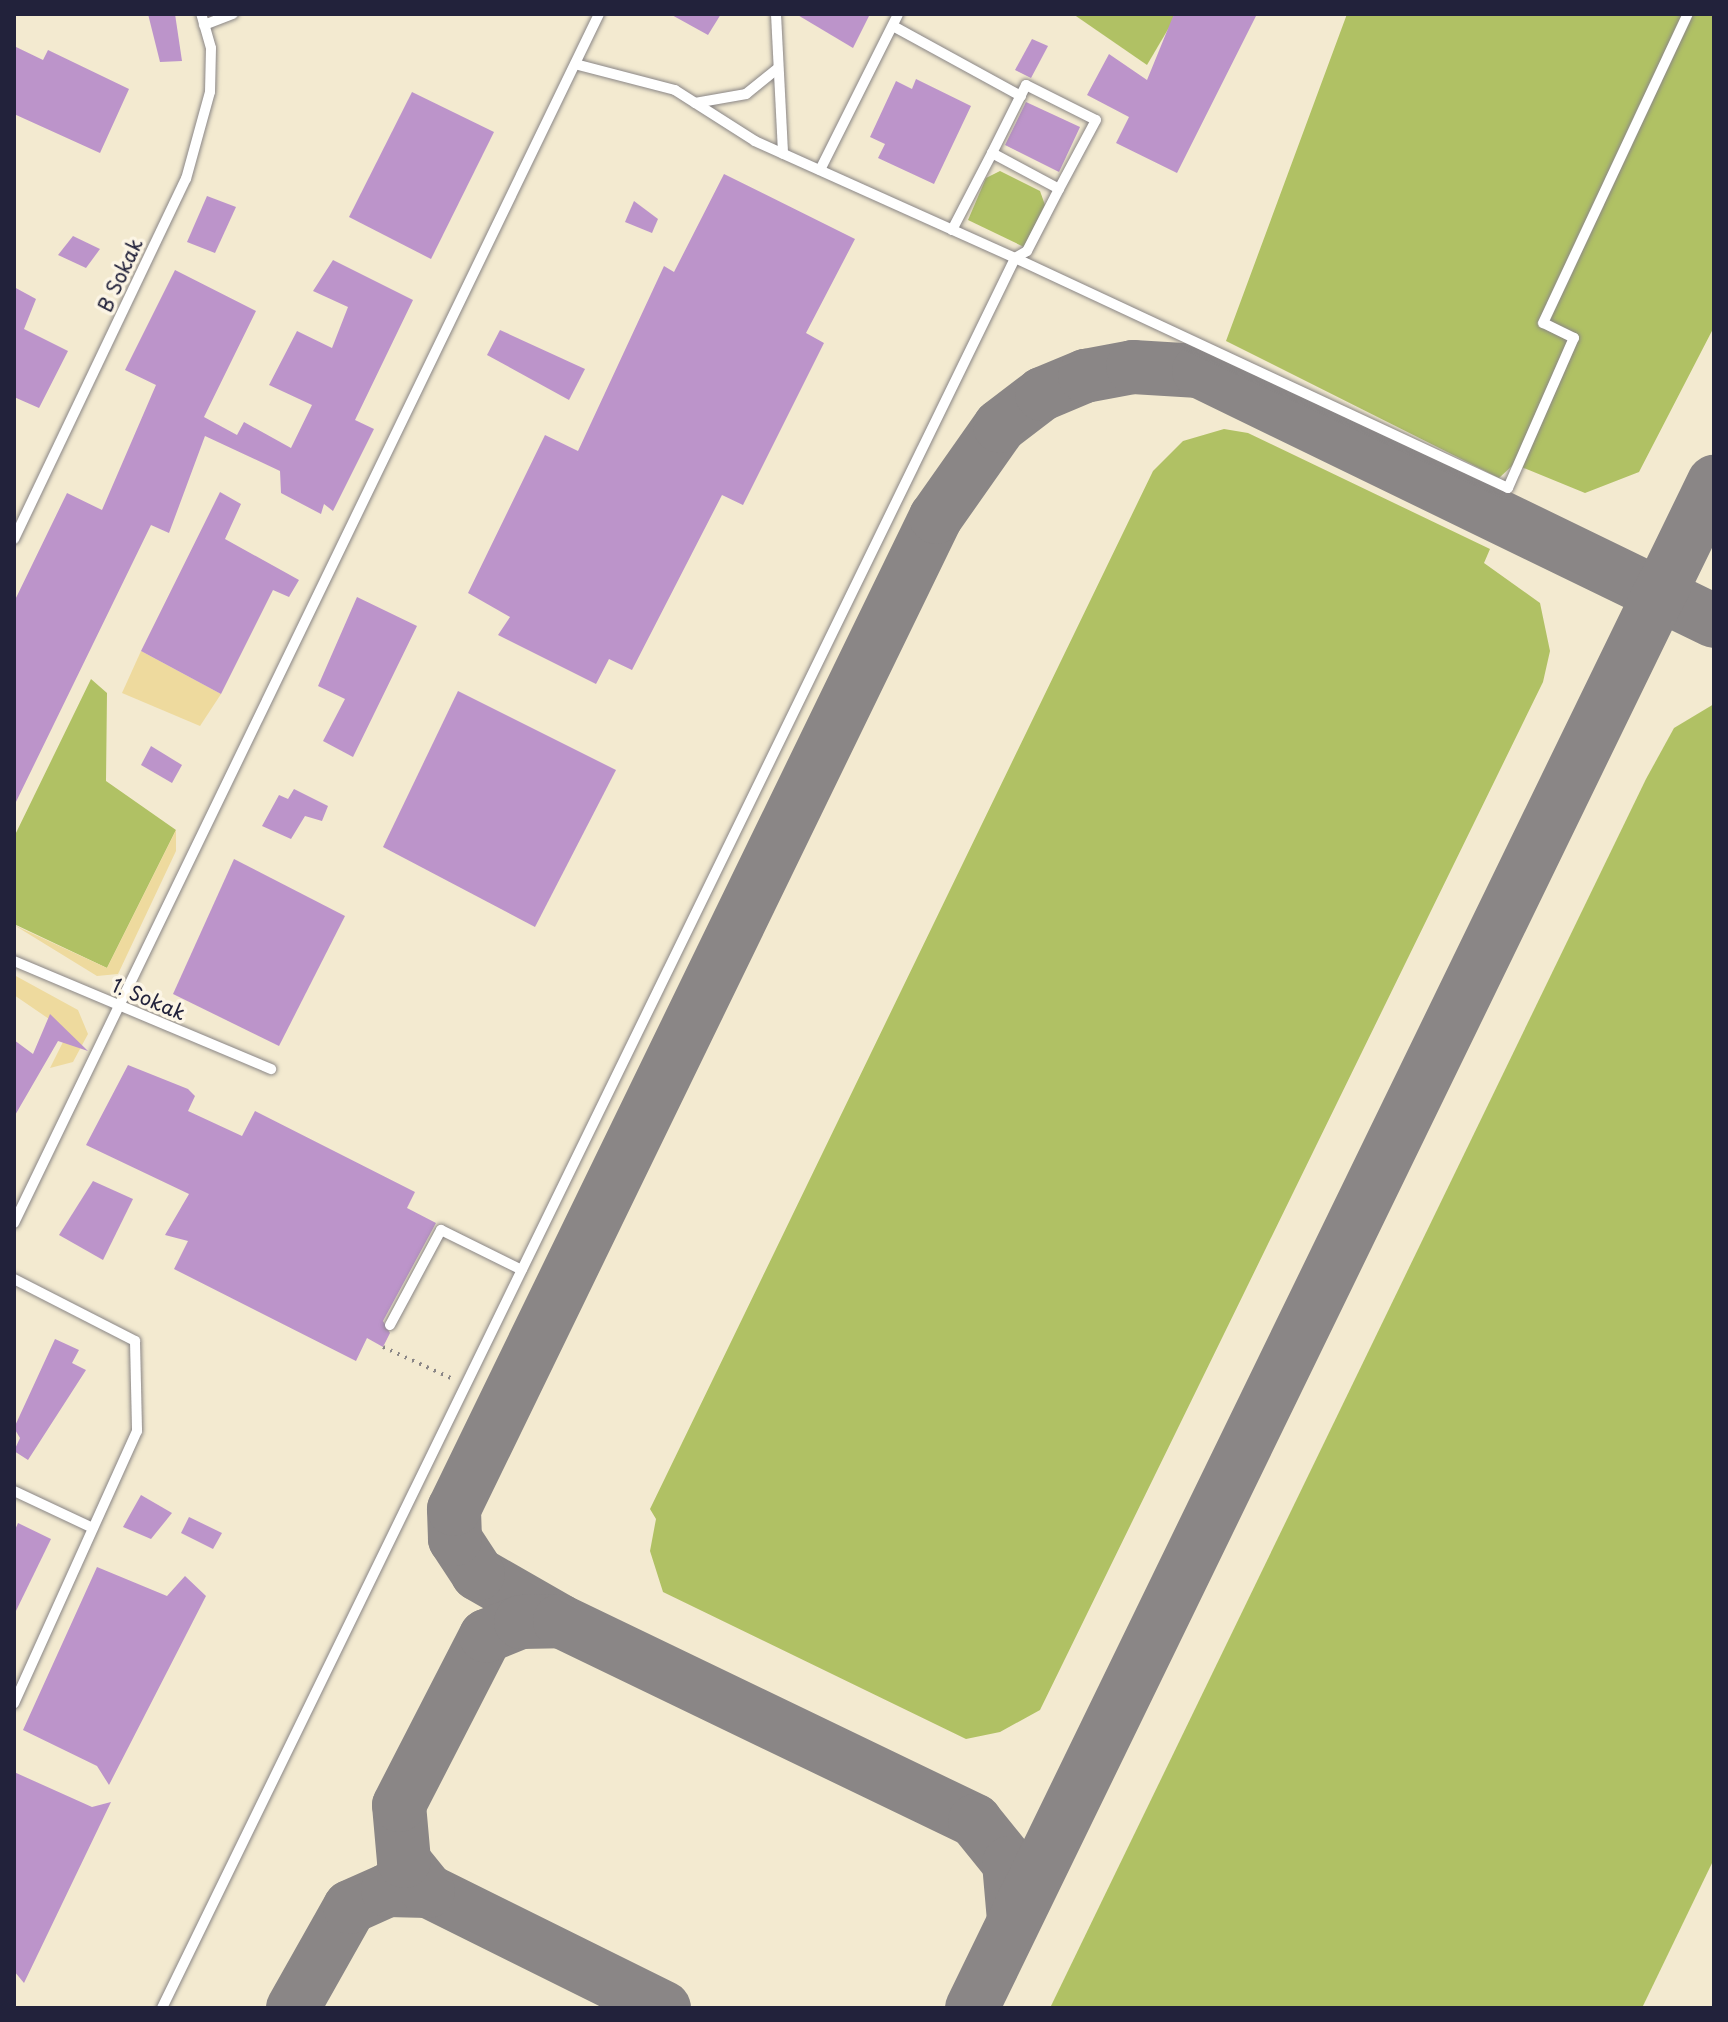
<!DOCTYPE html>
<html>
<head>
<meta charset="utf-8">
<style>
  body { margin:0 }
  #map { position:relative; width:1728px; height:2022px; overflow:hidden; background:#f3ead0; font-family:"Playpen Sans",sans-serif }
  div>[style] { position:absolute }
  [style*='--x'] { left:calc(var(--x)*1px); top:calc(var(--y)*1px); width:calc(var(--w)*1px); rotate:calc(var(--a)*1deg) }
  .green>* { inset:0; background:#b0c164 }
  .sand>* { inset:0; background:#eeda9e }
  .taxiway>* { height:54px; margin:-27px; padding:0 27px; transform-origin:27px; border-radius:27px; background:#8a8686 }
  .building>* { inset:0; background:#bc94ca }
  .path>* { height:4px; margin-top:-2px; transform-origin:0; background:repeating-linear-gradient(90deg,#8a8686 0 2px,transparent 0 8px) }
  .roads { filter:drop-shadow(0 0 2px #8a8686) drop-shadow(0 0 2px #8a8686) }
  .service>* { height:10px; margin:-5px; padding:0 5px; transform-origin:5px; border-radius:5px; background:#fff }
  span { translate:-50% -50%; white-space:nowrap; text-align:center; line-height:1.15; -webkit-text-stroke:7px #fcf5e5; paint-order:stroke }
  .street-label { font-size:20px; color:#22223b }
  .frame { position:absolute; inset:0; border:16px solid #22223b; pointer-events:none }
</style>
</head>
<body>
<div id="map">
  <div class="green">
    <div style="clip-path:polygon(1073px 14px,1177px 14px,1147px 65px)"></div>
    <div style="clip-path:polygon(1347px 14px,1714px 14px,1714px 327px,1639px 472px,1585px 493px,1514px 464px,1499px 478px,1226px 341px)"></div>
    <div style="clip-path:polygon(1000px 171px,1040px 191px,1045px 205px,1024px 247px,968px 220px,986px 178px)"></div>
    <div style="clip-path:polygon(1224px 429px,1248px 433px,1490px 549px,1484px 563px,1540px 603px,1550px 651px,1543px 682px,1040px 1710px,1000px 1732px,966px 1739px,663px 1592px,650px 1551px,656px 1519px,650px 1509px,1153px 471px,1183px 441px)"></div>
    <div style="clip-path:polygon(91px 679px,107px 693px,106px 781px,176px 830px,107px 968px,14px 924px,14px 837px)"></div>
    <div style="clip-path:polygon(1714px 704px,1714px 1859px,1642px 2008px,1050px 2008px,1646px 779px,1674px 728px)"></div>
  </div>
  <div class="sand">
    <div style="clip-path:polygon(141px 651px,221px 694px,200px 726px,122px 693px)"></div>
    <div style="clip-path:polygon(176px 830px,176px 851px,118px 974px,97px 976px,14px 925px,107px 968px)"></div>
    <div style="clip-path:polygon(14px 975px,78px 1010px,88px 1034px,73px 1062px,50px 1068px,68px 1032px,14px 995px)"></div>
  </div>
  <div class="taxiway">
    <div style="--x:560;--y:1621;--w:95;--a:-150.2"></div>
    <div style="--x:478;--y:1574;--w:42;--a:-123.3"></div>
    <div style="--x:455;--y:1539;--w:30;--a:-92"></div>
    <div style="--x:454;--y:1509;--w:1103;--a:-64.09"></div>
    <div style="--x:936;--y:517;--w:111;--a:-54.9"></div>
    <div style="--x:1000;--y:426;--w:53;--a:-37.3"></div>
    <div style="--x:1042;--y:394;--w:47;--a:-22.7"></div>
    <div style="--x:1085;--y:376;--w:49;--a:-10.6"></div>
    <div style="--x:1133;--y:367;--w:66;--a:3.5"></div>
    <div style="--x:1199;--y:371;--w:572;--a:25.89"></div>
    <div style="--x:293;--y:2008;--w:116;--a:-60.6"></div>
    <div style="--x:350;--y:1907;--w:42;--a:-24.1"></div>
    <div style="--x:388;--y:1890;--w:40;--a:1.4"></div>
    <div style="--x:664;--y:2008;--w:263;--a:-153.6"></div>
    <div style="--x:428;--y:1891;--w:38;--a:-129"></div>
    <div style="--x:404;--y:1861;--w:56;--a:-95.1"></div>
    <div style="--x:399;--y:1805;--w:190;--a:-62.8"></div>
    <div style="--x:486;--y:1636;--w:38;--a:-22"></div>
    <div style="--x:521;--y:1622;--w:39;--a:-1"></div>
    <div style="--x:560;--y:1621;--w:461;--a:25.7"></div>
    <div style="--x:975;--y:1821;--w:54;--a:51"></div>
    <div style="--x:1009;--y:1863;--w:57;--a:85"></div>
    <div style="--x:972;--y:2008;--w:1697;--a:-64.07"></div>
  </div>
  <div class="building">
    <div style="clip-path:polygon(148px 14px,175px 14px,182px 61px,160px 62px)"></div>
    <div style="clip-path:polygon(670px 14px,721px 14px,708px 35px)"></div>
    <div style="clip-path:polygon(796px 14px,870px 14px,853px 48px)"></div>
    <div style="clip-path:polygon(1174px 14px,1257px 14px,1177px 173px,1116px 143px,1129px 117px,1087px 95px,1109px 54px,1147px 80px)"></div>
    <div style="clip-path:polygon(1032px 39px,1048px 46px,1031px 78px,1015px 70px)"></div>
    <div style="clip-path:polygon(14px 46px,43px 60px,48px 50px,129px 89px,100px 153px,14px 114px)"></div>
    <div style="clip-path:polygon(916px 79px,971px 106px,934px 184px,878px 158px,885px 144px,870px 137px,896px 81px,912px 89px)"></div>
    <div style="clip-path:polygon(412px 92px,494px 132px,431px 259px,349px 217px)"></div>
    <div style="clip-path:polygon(1026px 102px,1080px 127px,1059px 172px,1005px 145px)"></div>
    <div style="clip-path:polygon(724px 174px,855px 239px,806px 333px,824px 343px,743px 505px,722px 495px,632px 670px,609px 659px,596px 684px,498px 635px,510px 617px,468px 593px,545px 435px,578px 451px,664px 266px,674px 272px)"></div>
    <div style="clip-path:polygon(207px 196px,236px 207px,215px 253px,187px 242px)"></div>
    <div style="clip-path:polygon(634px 201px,658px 219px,652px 233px,625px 222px)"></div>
    <div style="clip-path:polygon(73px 236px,100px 249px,86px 268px,58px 255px)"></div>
    <div style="clip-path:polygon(333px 260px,413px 300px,355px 420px,374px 429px,333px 511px,324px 504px,321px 514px,281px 493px,280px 471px,205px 436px,169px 533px,151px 525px,14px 806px,14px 602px,67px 493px,102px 510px,156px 385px,125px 370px,175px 270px,256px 311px,204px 417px,237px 435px,244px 422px,291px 448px,312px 405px,269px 385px,297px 331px,332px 348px,348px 307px,313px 291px)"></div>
    <div style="clip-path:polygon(14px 287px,36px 299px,24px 329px,68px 351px,39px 408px,14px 397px)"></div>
    <div style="clip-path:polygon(500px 330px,585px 369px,569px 400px,487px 355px)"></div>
    <div style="clip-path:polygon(220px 492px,241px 504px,225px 539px,299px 580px,289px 597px,273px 590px,221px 694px,141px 651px)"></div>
    <div style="clip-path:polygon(357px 597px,417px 626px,353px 757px,323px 741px,345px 699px,318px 686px)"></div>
    <div style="clip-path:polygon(458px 691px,616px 770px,535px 927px,383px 847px)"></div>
    <div style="clip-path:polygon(151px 746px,182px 765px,172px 783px,141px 765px)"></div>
    <div style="clip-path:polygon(294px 789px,328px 806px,322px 821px,305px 816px,291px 839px,262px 826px,279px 795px,288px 799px)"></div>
    <div style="clip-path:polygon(234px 859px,345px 916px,279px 1046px,173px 994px)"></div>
    <div style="clip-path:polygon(50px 1014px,88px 1051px,58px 1041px,14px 1117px,14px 1040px,33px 1054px)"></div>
    <div style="clip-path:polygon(128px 1065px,188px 1089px,195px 1096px,188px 1111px,242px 1136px,255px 1111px,415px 1192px,407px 1208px,436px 1223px,383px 1321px,390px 1333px,383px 1347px,367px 1338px,356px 1361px,174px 1269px,188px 1241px,165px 1235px,189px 1194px,86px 1145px)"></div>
    <div style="clip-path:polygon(93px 1181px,133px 1199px,103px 1260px,59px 1235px)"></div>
    <div style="clip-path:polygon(55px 1339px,79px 1350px,72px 1363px,86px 1370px,28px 1460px,14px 1451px,20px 1438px,14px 1428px)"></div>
    <div style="clip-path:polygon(141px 1495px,172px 1513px,151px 1539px,123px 1527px)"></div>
    <div style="clip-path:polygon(189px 1517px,222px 1533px,213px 1549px,181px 1533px)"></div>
    <div style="clip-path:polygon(18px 1523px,51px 1539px,14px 1615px,14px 1532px)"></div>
    <div style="clip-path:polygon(97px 1567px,167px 1596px,185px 1576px,206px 1596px,109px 1785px,97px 1766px,23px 1730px)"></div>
    <div style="clip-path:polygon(14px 1772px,92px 1807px,111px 1802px,24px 1983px,14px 1971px)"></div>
  </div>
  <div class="path">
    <div style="--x:383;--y:1347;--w:77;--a:24.6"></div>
  </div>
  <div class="roads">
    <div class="service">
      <div style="--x:776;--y:14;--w:140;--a:87.1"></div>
      <div style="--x:204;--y:25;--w:31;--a:-21"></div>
      <div style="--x:893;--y:26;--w:146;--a:28.7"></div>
      <div style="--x:695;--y:103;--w:52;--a:-10"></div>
      <div style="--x:746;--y:94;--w:40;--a:-39"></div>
      <div style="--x:992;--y:153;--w:76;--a:-63.4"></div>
      <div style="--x:1026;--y:85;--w:78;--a:26.6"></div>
      <div style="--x:1096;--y:120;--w:78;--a:118.2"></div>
      <div style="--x:820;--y:170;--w:174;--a:-63.4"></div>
      <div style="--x:952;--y:230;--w:87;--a:-62.5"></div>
      <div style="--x:992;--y:153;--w:76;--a:28.2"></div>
      <div style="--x:1059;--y:189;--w:70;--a:117.3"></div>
      <div style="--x:1027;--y:251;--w:14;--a:150"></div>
      <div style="--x:1015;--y:258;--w:544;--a:25.01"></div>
      <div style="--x:1508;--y:488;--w:164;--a:-66.3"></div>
      <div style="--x:1574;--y:338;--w:34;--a:-154"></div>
      <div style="--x:1543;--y:323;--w:341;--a:-64.9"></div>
      <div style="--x:14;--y:539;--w:399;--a:-64.5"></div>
      <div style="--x:186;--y:179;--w:90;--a:-74.6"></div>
      <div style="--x:210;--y:92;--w:44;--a:-88.7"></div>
      <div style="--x:211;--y:48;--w:35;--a:-106"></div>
      <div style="--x:14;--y:961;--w:279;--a:22.8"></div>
      <div style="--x:14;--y:1223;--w:1343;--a:-64.18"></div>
      <div style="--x:14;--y:1279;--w:136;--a:27.1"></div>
      <div style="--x:135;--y:1341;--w:90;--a:88.7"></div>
      <div style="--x:137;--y:1431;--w:299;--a:114.3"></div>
      <div style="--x:390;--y:1325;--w:108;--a:-61.8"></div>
      <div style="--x:441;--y:1230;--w:90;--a:26.3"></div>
      <div style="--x:14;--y:1491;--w:87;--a:25.1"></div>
      <div style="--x:162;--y:2008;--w:1947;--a:-64.01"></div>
      <div style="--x:1015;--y:258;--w:285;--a:-155.8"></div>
      <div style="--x:755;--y:141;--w:95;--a:-147.5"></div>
      <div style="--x:675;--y:90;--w:103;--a:-165.4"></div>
    </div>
  </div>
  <div class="street-label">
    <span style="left:120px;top:275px;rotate:-65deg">B Sokak</span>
    <span style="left:149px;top:999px;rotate:23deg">1. Sokak</span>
  </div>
  <div class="frame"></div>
</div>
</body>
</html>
